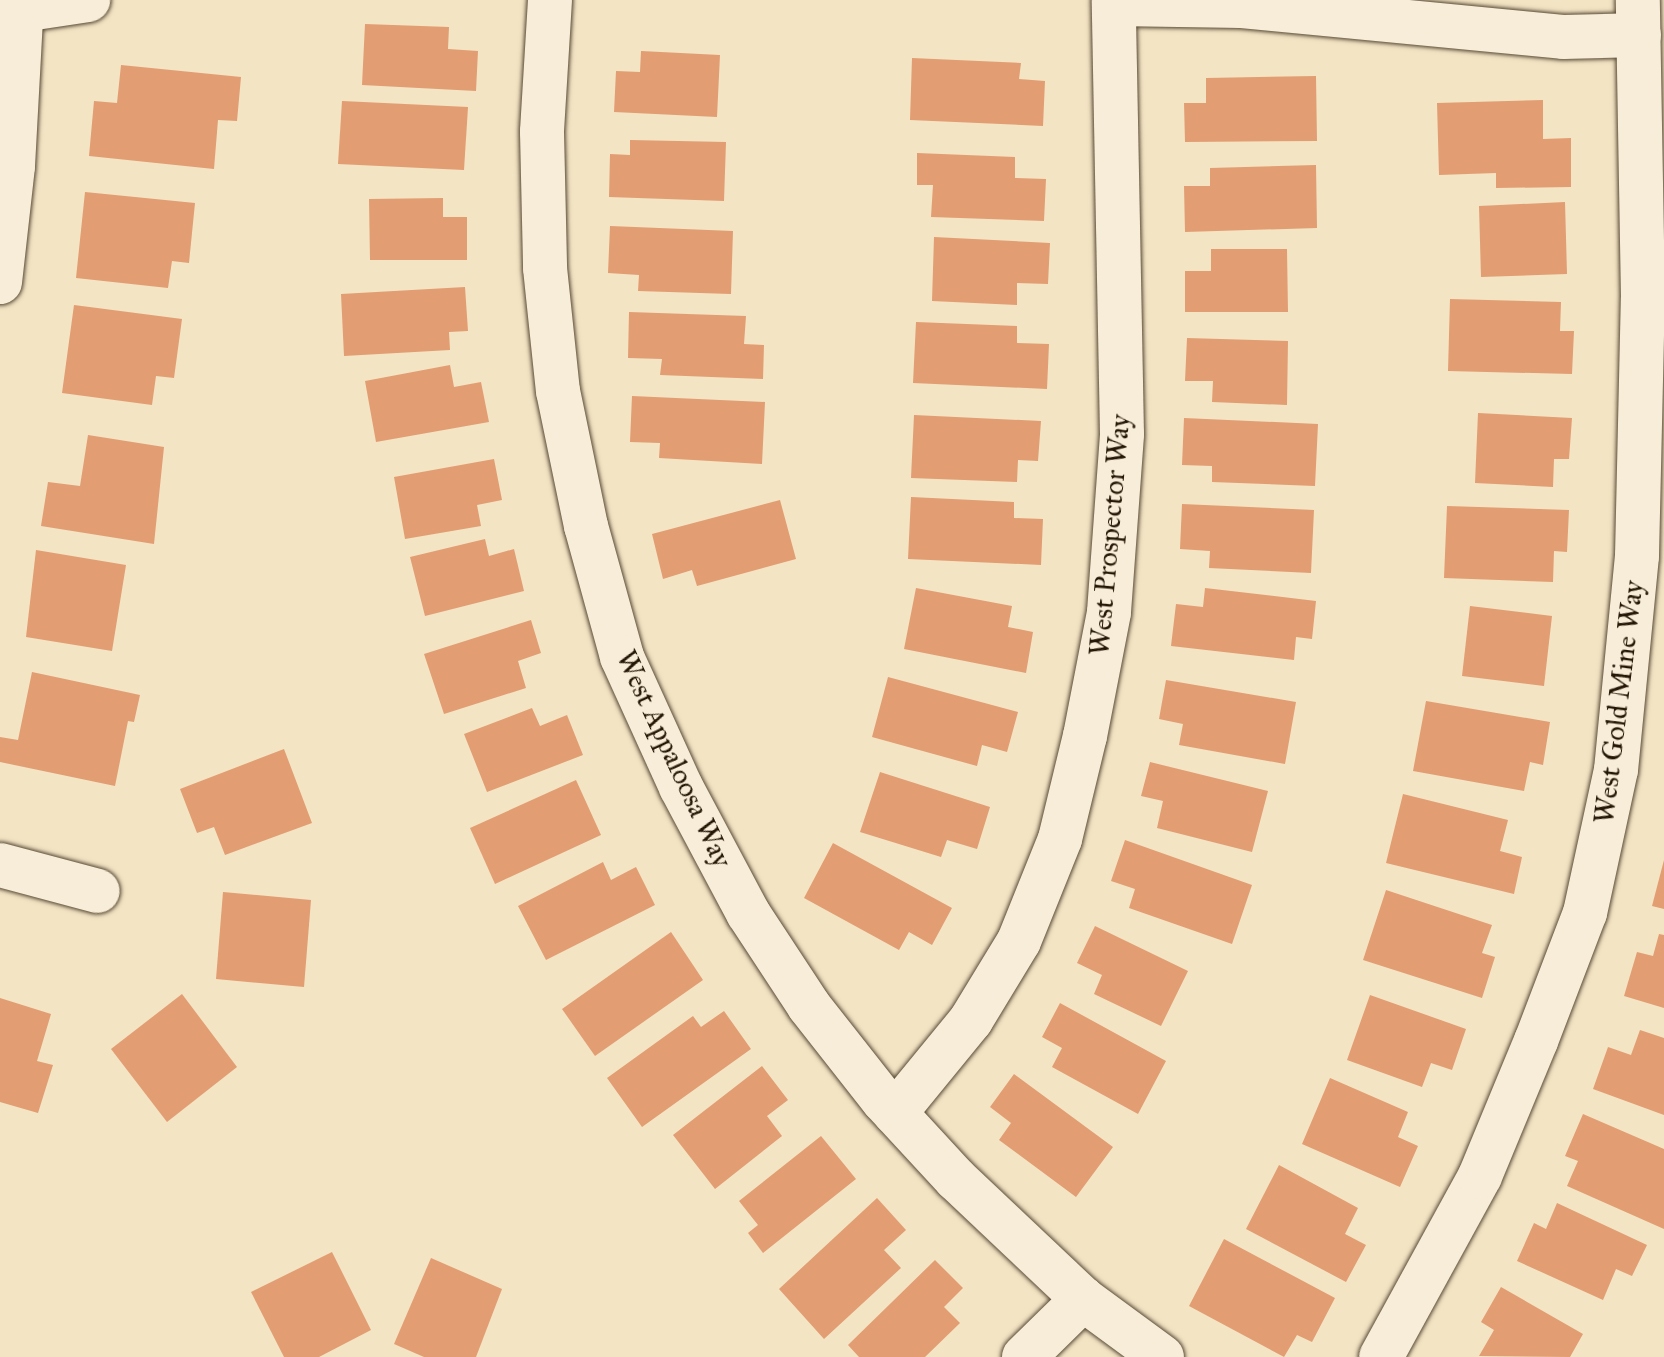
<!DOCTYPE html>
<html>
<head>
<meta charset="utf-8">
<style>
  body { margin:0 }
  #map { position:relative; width:1664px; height:1357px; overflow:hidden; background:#f3e4c4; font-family:"IM FELL Great Primer",serif }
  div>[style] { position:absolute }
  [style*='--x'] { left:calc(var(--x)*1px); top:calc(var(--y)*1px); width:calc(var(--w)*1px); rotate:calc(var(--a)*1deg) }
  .building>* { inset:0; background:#e29d73 }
  .roads { filter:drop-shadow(0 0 2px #584a35) drop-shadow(0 0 2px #584a35) }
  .minor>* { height:44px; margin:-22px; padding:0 22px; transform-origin:22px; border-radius:22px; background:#f7edd9 }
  span { translate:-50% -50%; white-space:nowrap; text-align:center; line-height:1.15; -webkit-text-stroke:6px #f7edd9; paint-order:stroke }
  .street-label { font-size:28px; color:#251705 }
</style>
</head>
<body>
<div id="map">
  <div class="building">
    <div style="clip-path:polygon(365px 24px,449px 27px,448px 49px,478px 51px,476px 91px,362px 85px)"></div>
    <div style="clip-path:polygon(641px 51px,720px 55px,717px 117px,614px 112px,616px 71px,640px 72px)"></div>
    <div style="clip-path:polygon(912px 58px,1021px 63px,1019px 79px,1045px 81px,1043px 126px,910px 120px)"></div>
    <div style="clip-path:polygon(121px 65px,241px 77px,237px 121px,218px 120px,214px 169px,89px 156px,94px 101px,117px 103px)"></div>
    <div style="clip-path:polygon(1316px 76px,1317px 141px,1185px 142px,1184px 103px,1206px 103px,1206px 78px)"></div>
    <div style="clip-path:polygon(1543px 100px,1543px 139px,1571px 138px,1571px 187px,1496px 188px,1496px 173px,1439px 175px,1437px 103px)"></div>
    <div style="clip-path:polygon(342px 101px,468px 107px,464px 170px,338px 164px)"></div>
    <div style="clip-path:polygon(630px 140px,726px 142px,724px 201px,609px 197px,610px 154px,630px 155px)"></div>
    <div style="clip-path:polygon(917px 153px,1015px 157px,1015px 178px,1046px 179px,1044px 221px,931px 217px,933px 185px,917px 185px)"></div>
    <div style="clip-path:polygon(1316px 165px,1317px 228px,1185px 232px,1184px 186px,1210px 186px,1210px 168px)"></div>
    <div style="clip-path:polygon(85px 192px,195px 203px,189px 263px,172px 261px,168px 288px,76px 278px)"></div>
    <div style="clip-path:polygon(443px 198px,443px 217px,467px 217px,467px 260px,370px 260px,369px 199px)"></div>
    <div style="clip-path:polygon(1565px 202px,1567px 274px,1481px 277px,1479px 206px)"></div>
    <div style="clip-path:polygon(610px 226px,733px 231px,731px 294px,638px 291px,639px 275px,608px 273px)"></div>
    <div style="clip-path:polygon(934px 237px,1050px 243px,1048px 284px,1017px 283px,1017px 305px,932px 301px)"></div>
    <div style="clip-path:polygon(1211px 249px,1287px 249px,1288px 312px,1185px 312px,1185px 271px,1211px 271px)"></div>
    <div style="clip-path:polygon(465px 287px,468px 331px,449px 332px,450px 350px,344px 356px,341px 294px)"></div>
    <div style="clip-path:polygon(1450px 299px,1561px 302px,1560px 331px,1574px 331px,1572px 374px,1448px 371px)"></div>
    <div style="clip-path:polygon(74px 305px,182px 319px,174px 378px,156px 376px,152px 405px,62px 393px)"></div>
    <div style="clip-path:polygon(629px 312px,746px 316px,744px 344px,764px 345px,763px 379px,660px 375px,662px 359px,628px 358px)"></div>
    <div style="clip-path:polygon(916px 322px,1017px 326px,1017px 343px,1049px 344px,1047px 389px,913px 383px)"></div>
    <div style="clip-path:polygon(1187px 338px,1288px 341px,1287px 405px,1212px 402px,1213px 381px,1185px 381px)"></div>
    <div style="clip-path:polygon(450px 365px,454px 387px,481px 382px,489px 422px,376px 442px,365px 381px)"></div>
    <div style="clip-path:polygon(632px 396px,765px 402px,762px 464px,659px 458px,660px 443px,630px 442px)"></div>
    <div style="clip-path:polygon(1478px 413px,1572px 418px,1569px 459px,1554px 459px,1553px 487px,1475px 483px)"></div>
    <div style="clip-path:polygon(914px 415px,1041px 421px,1038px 461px,1018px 460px,1017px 482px,911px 478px)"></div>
    <div style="clip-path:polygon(1184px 418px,1318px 424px,1315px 486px,1212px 482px,1212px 466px,1182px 465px)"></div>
    <div style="clip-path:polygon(88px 435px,164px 447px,154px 544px,41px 526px,48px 482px,80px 486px)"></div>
    <div style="clip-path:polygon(494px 459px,502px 500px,477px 505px,481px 526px,405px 539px,394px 477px)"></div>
    <div style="clip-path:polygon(911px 497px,1014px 502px,1014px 518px,1043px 519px,1041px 565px,908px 559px)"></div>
    <div style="clip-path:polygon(780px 500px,796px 559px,697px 586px,692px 570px,663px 579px,652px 534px)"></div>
    <div style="clip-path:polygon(1182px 504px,1314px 510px,1311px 573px,1209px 568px,1210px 551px,1180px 549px)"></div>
    <div style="clip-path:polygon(1447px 506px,1569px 510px,1567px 552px,1554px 551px,1553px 582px,1444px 578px)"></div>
    <div style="clip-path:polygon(485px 539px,489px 556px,514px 549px,524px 591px,425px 616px,410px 557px)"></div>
    <div style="clip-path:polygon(36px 550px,126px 565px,112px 651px,26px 637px)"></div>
    <div style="clip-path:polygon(916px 588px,1012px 606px,1008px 627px,1033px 632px,1026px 673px,904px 649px)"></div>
    <div style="clip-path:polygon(1205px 588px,1316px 601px,1312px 639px,1296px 637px,1294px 660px,1171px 646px,1176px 604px,1203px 607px)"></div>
    <div style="clip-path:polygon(1470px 606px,1552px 616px,1544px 686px,1462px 676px)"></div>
    <div style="clip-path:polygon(531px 620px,541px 653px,518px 661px,526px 688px,444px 714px,424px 654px)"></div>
    <div style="clip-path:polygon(32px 672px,140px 695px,134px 722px,128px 721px,115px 786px,0 762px,0 737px,18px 740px)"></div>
    <div style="clip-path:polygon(888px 677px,1018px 712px,1007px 752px,982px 745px,977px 766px,872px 737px)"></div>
    <div style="clip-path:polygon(1166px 680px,1296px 702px,1285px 764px,1179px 745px,1183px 724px,1159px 719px)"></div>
    <div style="clip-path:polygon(1426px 701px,1550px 722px,1543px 765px,1530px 762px,1524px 791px,1413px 771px)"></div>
    <div style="clip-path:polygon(532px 708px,540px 726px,567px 715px,583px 755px,487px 792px,464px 734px)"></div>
    <div style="clip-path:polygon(284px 749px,312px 823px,225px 855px,214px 827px,197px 833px,180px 789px)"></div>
    <div style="clip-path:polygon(1150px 762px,1268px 791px,1252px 852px,1157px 828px,1163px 801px,1141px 796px)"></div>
    <div style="clip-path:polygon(880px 772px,990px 807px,977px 849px,947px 840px,941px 857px,860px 832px)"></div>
    <div style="clip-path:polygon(576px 780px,601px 835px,495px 884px,470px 828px)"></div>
    <div style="clip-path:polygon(1403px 794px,1508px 820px,1500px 851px,1522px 857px,1514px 894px,1386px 863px)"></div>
    <div style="clip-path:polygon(1125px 840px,1252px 885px,1232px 944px,1129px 908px,1135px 889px,1111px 881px)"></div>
    <div style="clip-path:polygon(833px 843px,952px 908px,932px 945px,909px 932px,899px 950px,804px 898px)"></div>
    <div style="clip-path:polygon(1664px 860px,1664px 909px,1652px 906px)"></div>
    <div style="clip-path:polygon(603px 862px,611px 880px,636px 867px,655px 905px,546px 960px,518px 906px)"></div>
    <div style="clip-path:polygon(1386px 890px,1492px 925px,1482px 953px,1495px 957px,1482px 998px,1363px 960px)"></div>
    <div style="clip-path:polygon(223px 892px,311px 900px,304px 987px,216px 979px)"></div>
    <div style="clip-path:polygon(1095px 926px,1188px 971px,1161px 1026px,1094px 994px,1102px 975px,1077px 963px)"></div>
    <div style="clip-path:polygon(671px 932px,703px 980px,595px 1056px,562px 1009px)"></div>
    <div style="clip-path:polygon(1659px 934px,1664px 935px,1664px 1008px,1624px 996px,1637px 952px,1653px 956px)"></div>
    <div style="clip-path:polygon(182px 994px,237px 1067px,167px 1122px,111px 1049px)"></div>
    <div style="clip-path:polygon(1370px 995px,1466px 1029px,1452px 1070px,1431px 1063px,1422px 1087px,1347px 1060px)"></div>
    <div style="clip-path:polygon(0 998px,51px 1014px,37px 1061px,53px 1065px,38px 1113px,0 1102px)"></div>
    <div style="clip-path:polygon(1060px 1003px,1166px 1061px,1138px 1114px,1052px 1067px,1062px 1048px,1042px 1037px)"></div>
    <div style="clip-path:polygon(724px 1011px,751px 1049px,642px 1127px,607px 1078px,693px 1016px,701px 1027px)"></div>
    <div style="clip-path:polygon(1640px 1030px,1664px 1038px,1664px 1115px,1593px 1089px,1608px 1047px,1631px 1055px)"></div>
    <div style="clip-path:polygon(762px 1066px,788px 1100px,767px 1116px,782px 1136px,715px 1189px,673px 1135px)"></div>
    <div style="clip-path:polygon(1014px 1074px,1113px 1147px,1076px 1197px,999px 1140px,1011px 1123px,990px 1107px)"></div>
    <div style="clip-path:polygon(1330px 1078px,1408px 1112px,1398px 1137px,1418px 1146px,1400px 1187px,1302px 1144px)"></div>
    <div style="clip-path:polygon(1583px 1114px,1664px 1149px,1664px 1229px,1567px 1186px,1578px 1161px,1565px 1156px)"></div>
    <div style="clip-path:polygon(821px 1136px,856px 1179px,763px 1253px,748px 1233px,758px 1225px,739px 1201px)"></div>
    <div style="clip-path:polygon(1279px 1165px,1358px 1208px,1345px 1234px,1366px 1245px,1346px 1282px,1246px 1229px)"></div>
    <div style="clip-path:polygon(877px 1198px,906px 1230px,884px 1250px,901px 1268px,824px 1339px,779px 1289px)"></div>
    <div style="clip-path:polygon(1557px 1203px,1647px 1245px,1632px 1276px,1616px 1269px,1603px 1300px,1517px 1261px,1534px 1223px,1546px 1229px)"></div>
    <div style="clip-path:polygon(1224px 1239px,1335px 1298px,1312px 1342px,1297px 1335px,1284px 1357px,1189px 1306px)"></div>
    <div style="clip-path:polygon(332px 1252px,371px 1330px,319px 1357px,284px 1357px,251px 1292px)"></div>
    <div style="clip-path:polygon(431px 1258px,502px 1289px,476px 1357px,424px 1357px,394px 1344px)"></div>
    <div style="clip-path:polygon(935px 1260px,963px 1288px,944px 1307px,960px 1323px,925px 1357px,859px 1357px,848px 1345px)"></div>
    <div style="clip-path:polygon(1501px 1287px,1583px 1334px,1570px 1357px,1479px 1356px,1494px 1330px,1481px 1322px)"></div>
  </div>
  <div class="roads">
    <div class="minor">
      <div style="--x:550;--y:0;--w:132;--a:93.5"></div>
      <div style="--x:542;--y:132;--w:136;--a:88.7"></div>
      <div style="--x:545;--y:268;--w:124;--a:84"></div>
      <div style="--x:558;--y:391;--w:138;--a:78.3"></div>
      <div style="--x:586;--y:526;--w:136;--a:74.6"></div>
      <div style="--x:622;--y:657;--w:143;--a:65.6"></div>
      <div style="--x:681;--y:787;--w:143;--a:62"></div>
      <div style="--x:748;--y:913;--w:111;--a:56.7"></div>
      <div style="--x:809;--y:1006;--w:120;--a:51.8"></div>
      <div style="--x:883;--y:1100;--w:108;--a:47.3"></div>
      <div style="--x:956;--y:1179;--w:175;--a:43.4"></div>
      <div style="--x:1083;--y:1299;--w:98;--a:36.3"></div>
      <div style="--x:1115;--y:4;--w:127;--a:0.9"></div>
      <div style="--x:1242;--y:6;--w:322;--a:5.5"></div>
      <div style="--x:1563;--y:37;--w:76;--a:-1.5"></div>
      <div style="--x:22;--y:10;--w:67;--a:-8.6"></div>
      <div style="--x:0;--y:282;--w:117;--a:-83.6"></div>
      <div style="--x:13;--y:166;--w:166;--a:-86.9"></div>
      <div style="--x:0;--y:865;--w:101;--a:14.9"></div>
      <div style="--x:895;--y:1113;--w:120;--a:-50.7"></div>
      <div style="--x:971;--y:1020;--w:92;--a:-58.7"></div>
      <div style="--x:1019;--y:941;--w:110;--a:-68.1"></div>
      <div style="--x:1060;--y:839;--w:106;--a:-76.4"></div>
      <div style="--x:1085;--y:736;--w:126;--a:-79"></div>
      <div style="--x:1109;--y:612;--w:178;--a:-85.8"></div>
      <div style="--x:1122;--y:434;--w:434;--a:-91.1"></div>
      <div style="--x:1024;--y:1357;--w:83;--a:-44.5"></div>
      <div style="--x:1381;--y:1357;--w:206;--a:-61.3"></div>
      <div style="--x:1480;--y:1176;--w:146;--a:-67.5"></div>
      <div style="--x:1536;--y:1041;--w:137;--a:-69.1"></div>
      <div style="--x:1585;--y:913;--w:146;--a:-77.8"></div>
      <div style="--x:1616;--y:770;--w:215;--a:-84.4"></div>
      <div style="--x:1637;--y:556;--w:258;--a:-88.7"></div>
      <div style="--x:1643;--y:298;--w:298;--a:-91"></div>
    </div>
  </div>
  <div class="street-label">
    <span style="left:1110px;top:535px;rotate:-85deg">West Prospector Way</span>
    <span style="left:1619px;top:702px;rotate:-83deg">West Gold Mine Way</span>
    <span style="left:674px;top:759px;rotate:65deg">West Appaloosa Way</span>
  </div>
</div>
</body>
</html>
